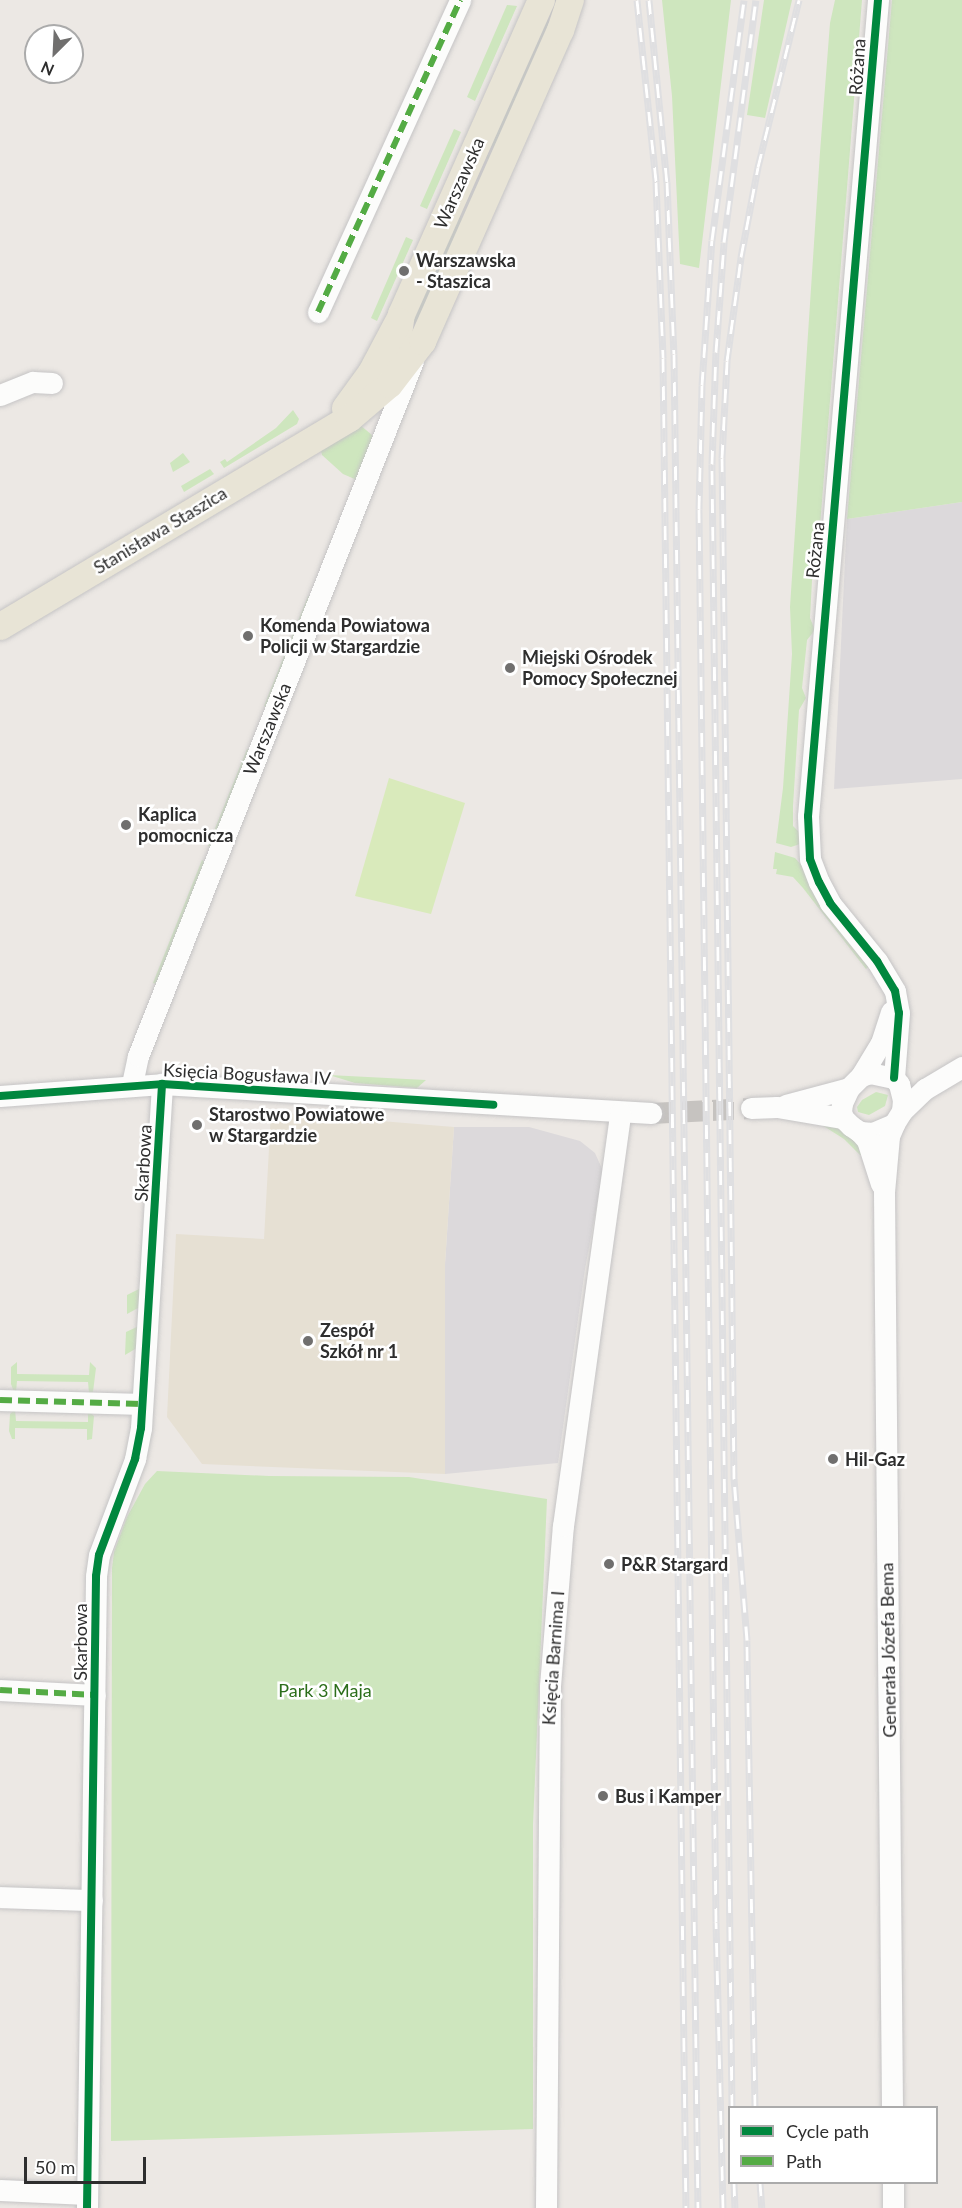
<!DOCTYPE html>
<html>
<head>
<meta charset="utf-8">
<style>
  body { margin:0 }
  #map { position:relative; width:962px; height:2208px; overflow:hidden; background:#ece8e4; font-family:Lato,sans-serif }
  div>[style] { position:absolute }
  [style*='--x'] { left:calc(var(--x)*1px); top:calc(var(--y)*1px); width:calc(var(--w)*1px); rotate:calc(var(--a)*1deg) }
  .industrial>* { inset:0; background:#dcd9db }
  .education>* { inset:0; background:#e6e0d3 }
  .green>* { inset:0; background:#cee6be }
  .pitch>* { inset:0; background:#d9eabb }
  .minor-tunnel>* { height:21px; margin-top:-10.5px; transform-origin:0; background:repeating-linear-gradient(90deg,#c6c3c0 0 21px,transparent 0 31px) }
  .roads { filter:drop-shadow(0 0 2px #c5c4c5) drop-shadow(0 0 2px #c5c4c5) }
  .minor>* { height:21px; margin:-10.5px; padding:0 10.5px; transform-origin:10.5px; border-radius:10.5px; background:#fcfcfb }
  .major>* { height:27px; margin:-13.5px; padding:0 13.5px; transform-origin:13.5px; border-radius:13.5px; background:#e8e4d6 }
  .rail>* { height:7px; margin-top:-3.5px; transform-origin:0; background:repeating-linear-gradient(90deg,#fff 0 14px,#dfdfe1 0 28px); box-sizing:border-box; border-block:2px solid #dfdfe1 }
  .quiet>* { height:6px; margin-top:-3px; transform-origin:0; background:repeating-linear-gradient(90deg,#54ab44 0 12px,transparent 0 18px) }
  .cycleway>* { height:8px; margin:-4px; padding:0 4px; transform-origin:4px; border-radius:4px; background:#00873e }
  .dots>* { width:16px; height:16px; translate:-50% -50%; box-sizing:border-box; border:3px solid #fff; border-radius:50% }
  span { translate:-50% -50%; white-space:nowrap; text-align:center; line-height:1.15; -webkit-text-stroke:5px #fff; paint-order:stroke }
  .street-label { font-size:18px; color:#2e2e2e }
  .poi-label { font-size:18px; color:#2e2e2e; font-weight:700 }
  .left { translate:0 -50%; text-align:left }
  .park-label { font-size:18px; color:#2c6e1b }
  .legend { position:absolute; left:728px; top:2106px; width:210px; height:78px; box-sizing:border-box; background:#fff; border:2px solid #ababab; margin:0; padding:8px 10px; list-style:none; font-size:18px; color:#2e2e2e }
  .legend li { display:flex; align-items:center; gap:12px; height:30px }
  .legend b { width:30px; border:2px solid #ababab }
  .north { position:absolute; left:24px; top:24px; width:60px; height:60px; box-sizing:border-box; background:#fff; border:2px solid #ababab; border-radius:50%; rotate:204deg; font-size:16px; font-weight:700; line-height:24px; text-align:center; color:#2e2e2e }
  .north::after { content:''; display:block; margin:auto; width:21px; height:27px; background:#706f6e; clip-path:polygon(50% 0,100% 100%,50% 72%,0 100%) }
  .scale { position:absolute; left:24px; top:2157px; width:122px; height:27px; box-sizing:border-box; border:3px solid #2e2e2e; border-top:0; padding-left:8px; font-size:18px; line-height:21px; white-space:nowrap; color:#2e2e2e; -webkit-text-stroke:4px #fff; paint-order:stroke }
</style>
</head>
<body>
<div id="map">
  <div class="industrial">
    <div style="clip-path:polygon(962px 502px,962px 779px,834px 789px,847px 519px)"></div>
    <div style="clip-path:polygon(454px 1127px,529px 1127px,580px 1141px,595px 1153px,603px 1171px,585px 1269px,558px 1463px,445px 1474px,445px 1264px)"></div>
  </div>
  <div class="education">
    <div style="clip-path:polygon(271px 1112px,454px 1127px,445px 1264px,445px 1474px,202px 1464px,167px 1417px,176px 1234px,264px 1239px)"></div>
  </div>
  <div class="green">
    <div style="clip-path:polygon(662px 0,731px 0,699px 268px,680px 264px,672px 96px)"></div>
    <div style="clip-path:polygon(764px 0,792px 0,765px 118px,747px 115px)"></div>
    <div style="clip-path:polygon(835px 0,862px 0,817px 564px,812px 580px,810px 618px,815px 630px,807px 640px,802px 688px,806px 698px,799px 710px,793px 806px,793px 826px,801px 834px,800px 844px,791px 847px,776px 843px,783px 788px,792px 654px,790px 607px,820px 152px,830px 23px)"></div>
    <div style="clip-path:polygon(892px 0,962px 0,962px 502px,847px 519px)"></div>
    <div style="clip-path:polygon(507px 5px,517px 6px,475px 101px,467px 97px)"></div>
    <div style="clip-path:polygon(546px 19px,550px 22px,497px 147px,485px 145px)"></div>
    <div style="clip-path:polygon(454px 129px,461px 132px,427px 209px,420px 206px)"></div>
    <div style="clip-path:polygon(480px 154px,493px 156px,490px 161px,485px 156px,459px 213px,463px 223px,416px 332px,405px 327px)"></div>
    <div style="clip-path:polygon(406px 237px,413px 240px,377px 321px,371px 318px)"></div>
    <div style="clip-path:polygon(293px 410px,299px 419px,297px 424px,224px 468px,220px 462px,225px 459px,227px 462px,276px 428px)"></div>
    <div style="clip-path:polygon(360px 425px,372px 435px,372px 444px,357px 480px,343px 474px,322px 455px,320px 446px)"></div>
    <div style="clip-path:polygon(183px 453px,190px 462px,173px 472px,170px 463px)"></div>
    <div style="clip-path:polygon(210px 469px,214px 474px,184px 492px,181px 486px)"></div>
    <div style="clip-path:polygon(308px 596px,311px 597px,267px 707px,264px 706px)"></div>
    <div style="clip-path:polygon(247px 749px,250px 750px,211px 847px,208px 846px)"></div>
    <div style="clip-path:polygon(775px 852px,795px 858px,803px 867px,869px 966px,866px 969px,803px 888px,793px 877px,776px 874px,777px 869px,773px 869px)"></div>
    <div style="clip-path:polygon(202px 860px,205px 862px,156px 984px,153px 983px)"></div>
    <div style="clip-path:polygon(329px 1075px,426px 1080px,417px 1088px,355px 1083px)"></div>
    <div style="clip-path:polygon(876px 1092px,888px 1095px,885px 1106px,869px 1115px,858px 1112px,857px 1107px,862px 1100px)"></div>
    <div style="clip-path:polygon(825px 1119px,852px 1136px,865px 1154px,860px 1155px,844px 1139px,814px 1120px)"></div>
    <div style="clip-path:polygon(141px 1288px,140px 1307px,127px 1314px,127px 1295px)"></div>
    <div style="clip-path:polygon(139px 1326px,137px 1348px,125px 1355px,126px 1332px)"></div>
    <div style="clip-path:polygon(17px 1362px,17px 1374px,89px 1375px,90px 1362px,96px 1368px,93px 1392px,89px 1393px,88px 1382px,17px 1381px,16px 1392px,14px 1392px,11px 1384px,11px 1367px)"></div>
    <div style="clip-path:polygon(15px 1409px,16px 1421px,88px 1422px,88px 1410px,94px 1416px,92px 1439px,87px 1440px,87px 1429px,15px 1428px,15px 1439px,12px 1439px,9px 1431px,10px 1414px)"></div>
    <div style="clip-path:polygon(157px 1471px,269px 1476px,409px 1477px,547px 1499px,533px 1825px,533px 2129px,111px 2141px,112px 1568px,114px 1552px,127px 1517px,145px 1484px)"></div>
  </div>
  <div class="pitch">
    <div style="clip-path:polygon(389px 778px,465px 803px,431px 914px,355px 896px)"></div>
  </div>
  <div class="minor-tunnel">
    <div style="--x:651;--y:1113;--w:100;--a:-2.9"></div>
  </div>
  <div class="roads">
    <div class="minor">
      <div style="--x:878;--y:0;--w:819;--a:94.9"></div>
      <div style="--x:808;--y:816;--w:43;--a:87.3"></div>
      <div style="--x:810;--y:859;--w:25;--a:69"></div>
      <div style="--x:819;--y:882;--w:24;--a:62"></div>
      <div style="--x:830;--y:903;--w:75;--a:51"></div>
      <div style="--x:877;--y:961;--w:35;--a:59"></div>
      <div style="--x:895;--y:991;--w:22;--a:80"></div>
      <div style="--x:899;--y:1013;--w:65;--a:94.4"></div>
      <div style="--x:318;--y:312;--w:343;--a:-65.5"></div>
      <div style="--x:0;--y:395;--w:35;--a:-22"></div>
      <div style="--x:33;--y:382;--w:19;--a:3"></div>
      <div style="--x:870;--y:1073;--w:25;--a:12"></div>
      <div style="--x:894;--y:1078;--w:8;--a:50"></div>
      <div style="--x:899;--y:1084;--w:16;--a:76"></div>
      <div style="--x:903;--y:1100;--w:11;--a:95"></div>
      <div style="--x:902;--y:1111;--w:15;--a:122"></div>
      <div style="--x:894;--y:1124;--w:23;--a:157"></div>
      <div style="--x:873;--y:1133;--w:13;--a:-176"></div>
      <div style="--x:860;--y:1132;--w:11;--a:-146"></div>
      <div style="--x:851;--y:1126;--w:11;--a:-135"></div>
      <div style="--x:843;--y:1118;--w:6;--a:-108"></div>
      <div style="--x:841;--y:1112;--w:9;--a:-84"></div>
      <div style="--x:842;--y:1103;--w:17;--a:-65"></div>
      <div style="--x:849;--y:1088;--w:17;--a:-45"></div>
      <div style="--x:861;--y:1076;--w:9;--a:-18"></div>
      <div style="--x:861;--y:1076;--w:39;--a:-59"></div>
      <div style="--x:881;--y:1043;--w:33;--a:-72"></div>
      <div style="--x:132;--y:1084;--w:29;--a:-78"></div>
      <div style="--x:138;--y:1056;--w:747;--a:-68.41"></div>
      <div style="--x:0;--y:1096;--w:162;--a:-4.2"></div>
      <div style="--x:162;--y:1084;--w:490;--a:3.4"></div>
      <div style="--x:786;--y:1105;--w:65;--a:-15.1"></div>
      <div style="--x:751;--y:1108;--w:26;--a:-2"></div>
      <div style="--x:777;--y:1107;--w:67;--a:9.5"></div>
      <div style="--x:902;--y:1111;--w:32;--a:-44"></div>
      <div style="--x:925;--y:1089;--w:43;--a:-30.7"></div>
      <div style="--x:860;--y:1132;--w:11;--a:49"></div>
      <div style="--x:867;--y:1140;--w:46;--a:72.3"></div>
      <div style="--x:0;--y:1400;--w:142;--a:1.6"></div>
      <div style="--x:0;--y:1690;--w:95;--a:3"></div>
      <div style="--x:0;--y:1897;--w:92;--a:1.9"></div>
      <div style="--x:892;--y:2108;--w:916;--a:-90.5"></div>
      <div style="--x:884;--y:1192;--w:56;--a:-84.9"></div>
      <div style="--x:889;--y:1136;--w:13;--a:-67"></div>
      <div style="--x:893;--y:2182;--w:26;--a:90"></div>
      <div style="--x:0;--y:2190;--w:87;--a:2.6"></div>
      <div style="--x:87;--y:2208;--w:632;--a:-89.18"></div>
      <div style="--x:96;--y:1576;--w:21;--a:-82"></div>
      <div style="--x:99;--y:1555;--w:103;--a:-69.4"></div>
      <div style="--x:135;--y:1459;--w:32;--a:-79"></div>
      <div style="--x:141;--y:1428;--w:345;--a:-86.5"></div>
      <div style="--x:546;--y:2208;--w:522;--a:-89.56"></div>
      <div style="--x:550;--y:1686;--w:161;--a:-85.4"></div>
      <div style="--x:563;--y:1526;--w:417;--a:-82.1"></div>
    </div>
    <div class="major">
      <div style="--x:422;--y:341;--w:13;--a:153"></div>
      <div style="--x:410;--y:347;--w:14;--a:-155"></div>
      <div style="--x:397;--y:341;--w:27;--a:-82"></div>
      <div style="--x:401;--y:314;--w:344;--a:-66"></div>
      <div style="--x:345;--y:408;--w:44;--a:-54.2"></div>
      <div style="--x:371;--y:372;--w:58;--a:-62.1"></div>
      <div style="--x:0;--y:626;--w:406;--a:-30.8"></div>
      <div style="--x:349;--y:418;--w:52;--a:-40.4"></div>
      <div style="--x:389;--y:384;--w:54;--a:-52.5"></div>
      <div style="--x:422;--y:341;--w:340;--a:-66.1"></div>
      <div style="--x:560;--y:30;--w:32;--a:-72"></div>
    </div>
  </div>
  <div class="rail">
    <div style="--x:637;--y:0;--w:183;--a:84"></div>
    <div style="--x:656;--y:182;--w:176;--a:87.7"></div>
    <div style="--x:663;--y:358;--w:1850;--a:89.29"></div>
    <div style="--x:649;--y:0;--w:183;--a:84.4"></div>
    <div style="--x:667;--y:182;--w:172;--a:87.7"></div>
    <div style="--x:674;--y:354;--w:1854;--a:89.26"></div>
    <div style="--x:732;--y:2108;--w:1644;--a:-90.7"></div>
    <div style="--x:712;--y:464;--w:112;--a:-88"></div>
    <div style="--x:716;--y:352;--w:110;--a:-85.8"></div>
    <div style="--x:724;--y:242;--w:244;--a:-82.5"></div>
    <div style="--x:755;--y:2108;--w:468;--a:-91"></div>
    <div style="--x:747;--y:1640;--w:162;--a:-94.6"></div>
    <div style="--x:734;--y:1479;--w:1021;--a:-90.67"></div>
    <div style="--x:722;--y:458;--w:97;--a:-87"></div>
    <div style="--x:727;--y:361;--w:105;--a:-82.3"></div>
    <div style="--x:741;--y:257;--w:92;--a:-79.3"></div>
    <div style="--x:758;--y:167;--w:172;--a:-76.2"></div>
    <div style="--x:734;--y:2182;--w:26;--a:88"></div>
    <div style="--x:760;--y:2182;--w:26;--a:86"></div>
    <div style="--x:723;--y:2208;--w:286;--a:-91.4"></div>
    <div style="--x:716;--y:1922;--w:1413;--a:-90.69"></div>
    <div style="--x:699;--y:509;--w:124;--a:-88.6"></div>
    <div style="--x:702;--y:385;--w:145;--a:-86.1"></div>
    <div style="--x:712;--y:240;--w:242;--a:-82.4"></div>
  </div>
  <div class="quiet">
    <div style="--x:318;--y:312;--w:343;--a:-65.5"></div>
    <div style="--x:0;--y:1400;--w:142;--a:1.6"></div>
    <div style="--x:0;--y:1690;--w:95;--a:3"></div>
  </div>
  <div class="cycleway">
    <div style="--x:878;--y:0;--w:819;--a:94.9"></div>
    <div style="--x:808;--y:816;--w:43;--a:87.3"></div>
    <div style="--x:810;--y:859;--w:25;--a:69"></div>
    <div style="--x:819;--y:882;--w:24;--a:62"></div>
    <div style="--x:830;--y:903;--w:75;--a:51"></div>
    <div style="--x:877;--y:961;--w:35;--a:59"></div>
    <div style="--x:895;--y:991;--w:22;--a:80"></div>
    <div style="--x:899;--y:1013;--w:65;--a:94.4"></div>
    <div style="--x:0;--y:1096;--w:162;--a:-4.2"></div>
    <div style="--x:162;--y:1084;--w:332;--a:3.6"></div>
    <div style="--x:87;--y:2208;--w:632;--a:-89.18"></div>
    <div style="--x:96;--y:1576;--w:21;--a:-82"></div>
    <div style="--x:99;--y:1555;--w:103;--a:-69.4"></div>
    <div style="--x:135;--y:1459;--w:32;--a:-79"></div>
    <div style="--x:141;--y:1428;--w:345;--a:-86.5"></div>
  </div>
  <div class="dots">
    <div style="left:404px;top:271px;background:#706f6e"></div>
    <div style="left:248px;top:636px;background:#706f6e"></div>
    <div style="left:510px;top:668px;background:#706f6e"></div>
    <div style="left:126px;top:825px;background:#706f6e"></div>
    <div style="left:197px;top:1125px;background:#706f6e"></div>
    <div style="left:308px;top:1341px;background:#706f6e"></div>
    <div style="left:833px;top:1459px;background:#706f6e"></div>
    <div style="left:609px;top:1564px;background:#706f6e"></div>
    <div style="left:603px;top:1796px;background:#706f6e"></div>
  </div>
  <div class="street-label">
    <span style="left:857px;top:67px;rotate:-86deg">Różana</span>
    <span style="left:459px;top:183px;rotate:-66deg">Warszawska</span>
    <span style="left:160px;top:530px;rotate:-31deg">Stanisława Staszica</span>
    <span style="left:815px;top:550px;rotate:-84deg">Różana</span>
    <span style="left:267px;top:729px;rotate:-68deg">Warszawska</span>
    <span style="left:247px;top:1074px;rotate:3deg">Księcia Bogusława IV</span>
    <span style="left:143px;top:1163px;rotate:-87deg">Skarbowa</span>
    <span style="left:80px;top:1642px;rotate:-90deg">Skarbowa</span>
    <span style="left:888px;top:1650px;rotate:-91deg">Generała Józefa Bema</span>
    <span style="left:553px;top:1658px;rotate:-86deg">Księcia Barnima I</span>
  </div>
  <div class="poi-label">
    <span class="left" style="left:416px;top:271px">Warszawska<br>- Staszica</span>
    <span class="left" style="left:260px;top:636px">Komenda Powiatowa<br>Policji w Stargardzie</span>
    <span class="left" style="left:522px;top:668px">Miejski Ośrodek<br>Pomocy Społecznej</span>
    <span class="left" style="left:138px;top:825px">Kaplica<br>pomocnicza</span>
    <span class="left" style="left:209px;top:1125px">Starostwo Powiatowe<br>w Stargardzie</span>
    <span class="left" style="left:320px;top:1341px">Zespół<br>Szkół nr 1</span>
    <span class="left" style="left:845px;top:1459px">Hil-Gaz</span>
    <span class="left" style="left:621px;top:1564px">P&amp;R Stargard</span>
    <span class="left" style="left:615px;top:1796px">Bus i Kamper</span>
  </div>
  <div class="park-label">
    <span style="left:325px;top:1690px">Park 3 Maja</span>
  </div>
  <ul class="legend">
  <li><b style="height:8px;background:#00873e"></b>Cycle path</li>
  <li><b style="height:8px;background:#54ab44"></b>Path</li>
  </ul>
  <div class="north">N</div>
  <div class="scale">50 m</div>
</div>
</body>
</html>
